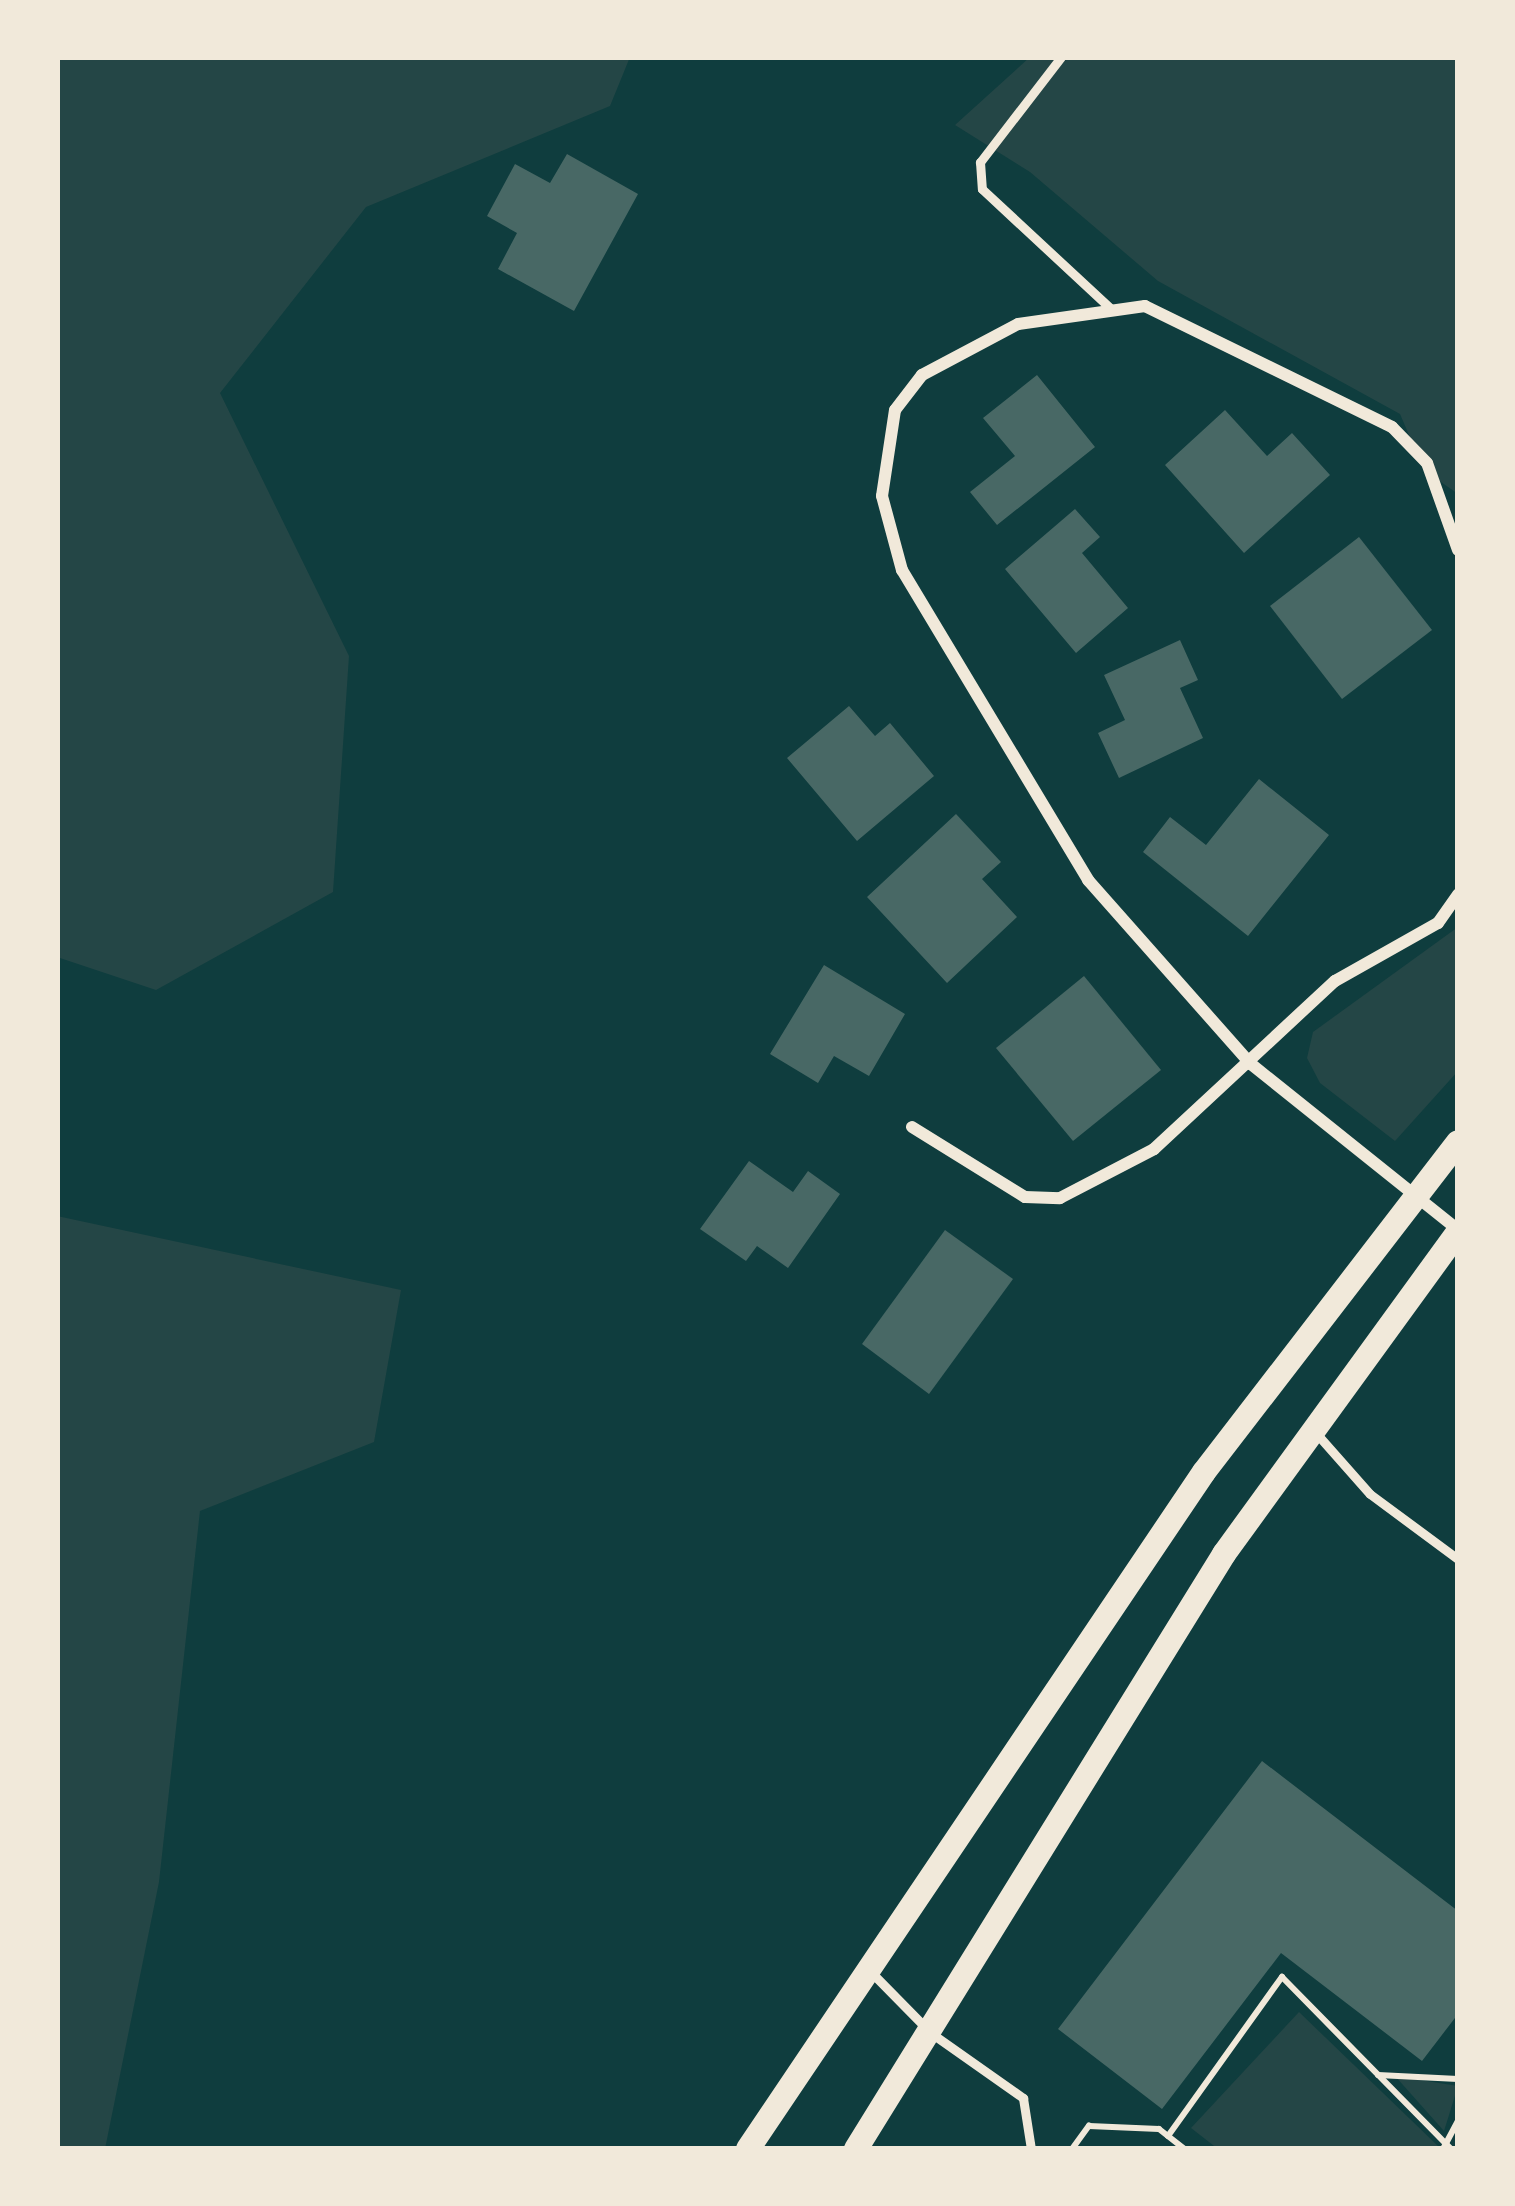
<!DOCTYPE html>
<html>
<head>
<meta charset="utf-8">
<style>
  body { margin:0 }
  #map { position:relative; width:1515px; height:2206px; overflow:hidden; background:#0f3d3e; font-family:"Golos Text",sans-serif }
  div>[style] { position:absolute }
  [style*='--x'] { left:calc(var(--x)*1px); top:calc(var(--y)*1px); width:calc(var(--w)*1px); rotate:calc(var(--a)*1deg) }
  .green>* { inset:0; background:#244646 }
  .building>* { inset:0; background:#486865 }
  .path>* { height:6px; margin:-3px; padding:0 3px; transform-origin:3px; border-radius:3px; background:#f1e9da }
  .service>* { height:9px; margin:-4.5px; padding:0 4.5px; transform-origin:4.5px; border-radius:4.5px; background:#f1e9da }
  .minor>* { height:12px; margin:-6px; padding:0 6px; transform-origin:6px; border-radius:6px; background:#f1e9da }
  .secondary>* { height:24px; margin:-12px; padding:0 12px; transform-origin:12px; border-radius:12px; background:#f1e9da }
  span { translate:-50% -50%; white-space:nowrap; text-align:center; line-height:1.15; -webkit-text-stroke:10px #f1e9da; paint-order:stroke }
  .frame { position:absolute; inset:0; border:60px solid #f1e9da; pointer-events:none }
</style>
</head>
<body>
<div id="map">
  <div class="green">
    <div style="clip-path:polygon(57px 57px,630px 57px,610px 106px,366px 207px,220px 393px,349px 656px,333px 892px,156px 990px,57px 957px)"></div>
    <div style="clip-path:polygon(1030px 57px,1458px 57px,1458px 494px,1424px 470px,1400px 414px,1158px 281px,1030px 172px,955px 125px)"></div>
    <div style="clip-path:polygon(1458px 927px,1458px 1071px,1395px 1141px,1320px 1083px,1307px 1058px,1313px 1032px)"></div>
    <div style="clip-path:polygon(57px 1216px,401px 1290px,374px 1442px,200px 1511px,159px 1882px,105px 2149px,57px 2149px)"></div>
    <div style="clip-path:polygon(1299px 2012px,1438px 2146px,1436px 2149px,1218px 2149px,1191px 2128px)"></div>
    <div style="clip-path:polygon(1395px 2076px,1458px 2086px,1444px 2131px)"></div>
  </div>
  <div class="building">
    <div style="clip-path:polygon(567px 154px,638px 194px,574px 311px,498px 269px,517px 233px,487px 216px,515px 164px,550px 183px)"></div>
    <div style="clip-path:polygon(1037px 375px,1095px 447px,997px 525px,970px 492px,1015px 456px,983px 418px)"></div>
    <div style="clip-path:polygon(1225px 410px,1267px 456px,1292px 433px,1330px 475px,1244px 553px,1165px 465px)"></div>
    <div style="clip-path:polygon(1075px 509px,1100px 537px,1082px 553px,1128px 608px,1076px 653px,1005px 569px)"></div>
    <div style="clip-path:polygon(1359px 537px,1432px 630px,1342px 699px,1270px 606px)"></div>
    <div style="clip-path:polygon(1180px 640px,1198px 680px,1180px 688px,1203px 738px,1119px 778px,1098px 733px,1125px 720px,1104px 675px)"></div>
    <div style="clip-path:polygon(849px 706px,875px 736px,890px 723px,934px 776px,857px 841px,787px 758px)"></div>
    <div style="clip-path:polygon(1259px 779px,1329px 835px,1248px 936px,1143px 852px,1170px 817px,1206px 845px)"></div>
    <div style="clip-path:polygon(956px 814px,1001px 862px,982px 879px,1017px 917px,947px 983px,867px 897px)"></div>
    <div style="clip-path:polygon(824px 965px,905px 1014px,869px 1076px,834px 1056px,818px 1083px,770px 1054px)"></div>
    <div style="clip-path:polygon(1084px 976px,1161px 1070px,1073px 1141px,996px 1048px)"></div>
    <div style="clip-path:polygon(749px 1161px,793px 1192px,808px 1171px,840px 1194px,788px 1268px,757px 1246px,746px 1261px,700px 1229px)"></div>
    <div style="clip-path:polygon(945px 1230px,1013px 1279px,929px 1394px,862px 1344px)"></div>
    <div style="clip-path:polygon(1262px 1761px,1458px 1911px,1458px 2014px,1422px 2061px,1281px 1953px,1162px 2109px,1058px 2029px)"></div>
  </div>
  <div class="path">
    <div style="--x:1378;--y:2075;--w:80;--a:2.9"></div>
    <div style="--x:1168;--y:2136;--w:196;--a:-54.4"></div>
    <div style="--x:1282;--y:1977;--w:241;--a:45.5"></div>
    <div style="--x:1072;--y:2149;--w:29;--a:-54"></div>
    <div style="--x:1089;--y:2126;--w:70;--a:2.5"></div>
    <div style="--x:1159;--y:2129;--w:33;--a:38"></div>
    <div style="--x:1443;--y:2149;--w:32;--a:-62"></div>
  </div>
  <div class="service">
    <div style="--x:1061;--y:57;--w:133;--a:127.6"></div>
    <div style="--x:980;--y:162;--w:27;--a:86"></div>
    <div style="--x:982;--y:189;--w:178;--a:42.9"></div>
    <div style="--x:1316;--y:1433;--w:81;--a:48.5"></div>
    <div style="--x:1370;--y:1494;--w:109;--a:36.5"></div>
    <div style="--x:869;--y:1970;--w:88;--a:45.5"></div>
    <div style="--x:931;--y:2033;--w:113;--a:35.2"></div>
    <div style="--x:1023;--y:2098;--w:52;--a:81.1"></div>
  </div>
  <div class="minor">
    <div style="--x:1458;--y:550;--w:92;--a:-109.6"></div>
    <div style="--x:1427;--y:463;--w:50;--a:-134.2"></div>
    <div style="--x:1392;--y:427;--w:275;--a:-153.9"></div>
    <div style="--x:1145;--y:306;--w:128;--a:171.9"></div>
    <div style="--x:1018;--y:324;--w:109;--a:152"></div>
    <div style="--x:922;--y:375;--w:44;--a:127.6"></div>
    <div style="--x:895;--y:410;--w:87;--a:98.6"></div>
    <div style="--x:882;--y:496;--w:77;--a:74.9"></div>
    <div style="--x:902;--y:570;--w:362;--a:59"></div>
    <div style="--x:1088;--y:880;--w:246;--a:48.5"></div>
    <div style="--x:1251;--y:1064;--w:265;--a:38.7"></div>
    <div style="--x:912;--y:1127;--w:133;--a:31.8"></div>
    <div style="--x:1025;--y:1197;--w:35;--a:2"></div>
    <div style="--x:1060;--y:1198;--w:106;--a:-27.5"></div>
    <div style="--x:1154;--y:1149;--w:247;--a:-42.9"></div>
    <div style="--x:1335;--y:981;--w:118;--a:-29.4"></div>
    <div style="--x:1438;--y:923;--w:35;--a:-55"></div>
  </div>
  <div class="secondary">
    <div style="--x:748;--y:2149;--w:816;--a:-56.04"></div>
    <div style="--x:1204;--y:1472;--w:416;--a:-52.4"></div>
    <div style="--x:856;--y:2149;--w:700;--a:-58.26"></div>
    <div style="--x:1224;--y:1554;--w:398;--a:-54"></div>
  </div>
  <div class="frame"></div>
</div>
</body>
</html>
